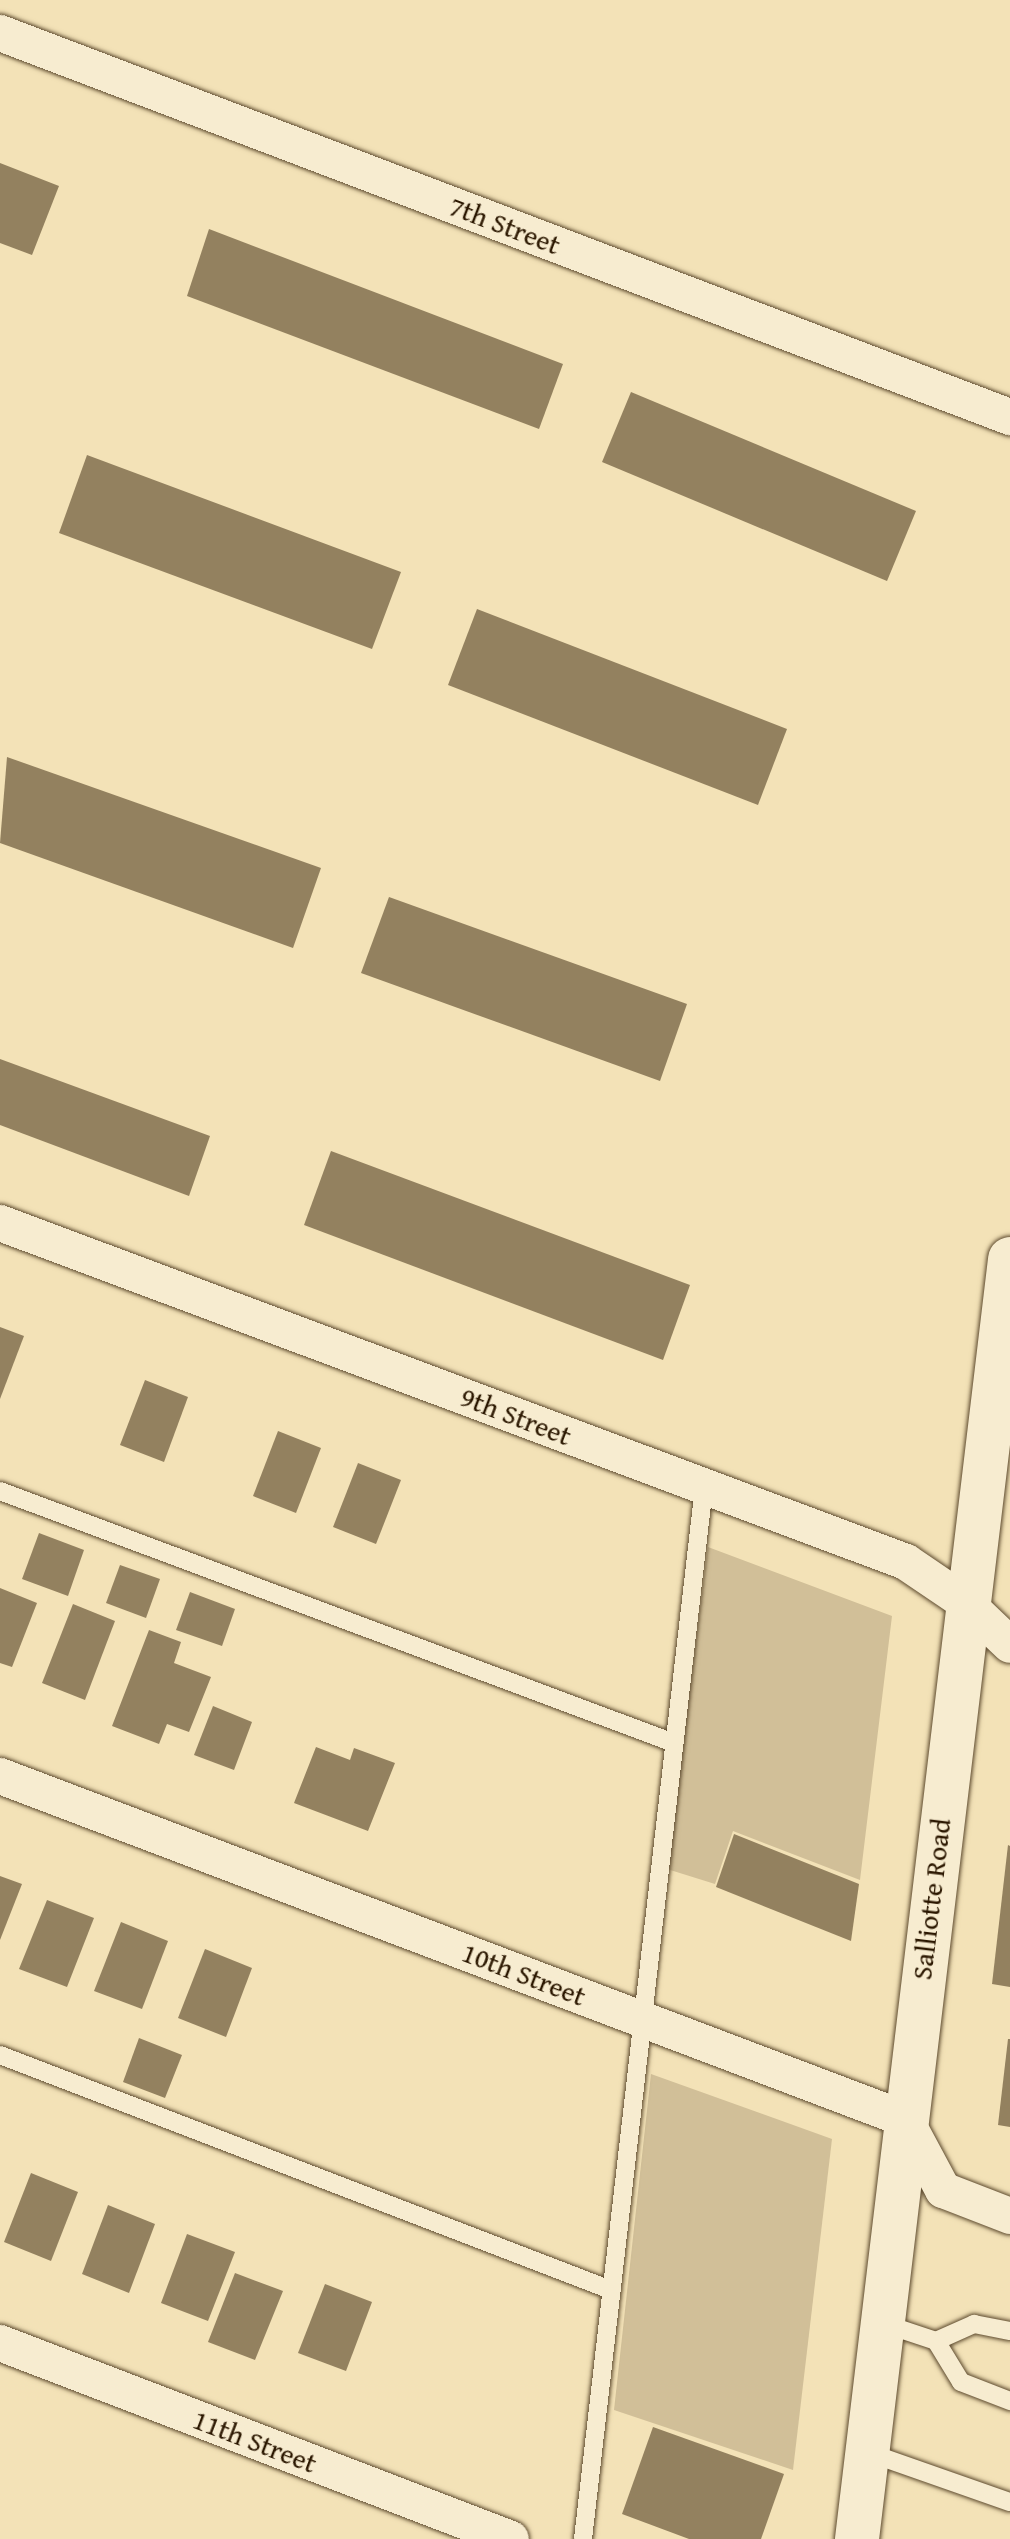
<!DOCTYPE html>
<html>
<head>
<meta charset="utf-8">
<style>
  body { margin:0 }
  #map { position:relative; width:1010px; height:2539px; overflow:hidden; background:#f3e2b7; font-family:"Gentium Book Plus",serif }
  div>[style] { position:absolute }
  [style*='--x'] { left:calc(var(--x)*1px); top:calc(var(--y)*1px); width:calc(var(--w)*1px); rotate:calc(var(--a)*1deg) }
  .green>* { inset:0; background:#d1bf98 }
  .building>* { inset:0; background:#93815f }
  .roads { filter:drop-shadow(0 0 2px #5d4a2e) drop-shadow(0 0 2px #5d4a2e) }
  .service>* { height:18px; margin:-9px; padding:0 9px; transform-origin:9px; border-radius:9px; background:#f7ecd0 }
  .minor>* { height:36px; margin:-18px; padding:0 18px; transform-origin:18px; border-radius:18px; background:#f7ecd0 }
  .tertiary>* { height:44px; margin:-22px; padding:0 22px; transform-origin:22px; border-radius:22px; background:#f7ecd0 }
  span { translate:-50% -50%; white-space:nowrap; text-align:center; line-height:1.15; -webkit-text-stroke:6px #f7ecd0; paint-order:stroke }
  .street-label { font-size:28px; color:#2b1700 }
</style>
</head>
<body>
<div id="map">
  <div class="green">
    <div style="clip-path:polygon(708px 1547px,892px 1616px,860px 1880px,733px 1831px,715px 1884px,667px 1869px)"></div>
    <div style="clip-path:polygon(651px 2074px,832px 2139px,793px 2470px,614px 2410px)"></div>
  </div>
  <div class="building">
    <div style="clip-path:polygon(0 163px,59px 186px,32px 255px,0 243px)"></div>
    <div style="clip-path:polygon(209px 229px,563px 364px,539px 429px,187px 296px)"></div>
    <div style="clip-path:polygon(631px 392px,916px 511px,887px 581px,602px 462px)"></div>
    <div style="clip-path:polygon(87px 455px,401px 572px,372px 649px,59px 533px)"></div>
    <div style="clip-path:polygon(477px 609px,787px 729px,758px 805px,448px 685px)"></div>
    <div style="clip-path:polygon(7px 757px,321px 868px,293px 948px,0 843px)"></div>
    <div style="clip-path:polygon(389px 897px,687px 1004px,660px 1081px,361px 973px)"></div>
    <div style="clip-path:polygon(0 1059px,210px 1136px,189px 1196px,0 1125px)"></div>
    <div style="clip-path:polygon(331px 1151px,690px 1285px,663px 1360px,304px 1225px)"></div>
    <div style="clip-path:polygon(0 1327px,24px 1336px,0 1399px)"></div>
    <div style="clip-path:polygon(145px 1380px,188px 1397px,164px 1462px,120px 1445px)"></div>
    <div style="clip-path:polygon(278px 1431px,321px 1448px,296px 1513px,253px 1496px)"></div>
    <div style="clip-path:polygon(358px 1463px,401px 1480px,376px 1544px,333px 1527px)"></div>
    <div style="clip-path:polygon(39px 1533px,84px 1550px,68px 1596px,22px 1579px)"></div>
    <div style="clip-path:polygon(120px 1565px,160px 1579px,146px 1618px,106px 1603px)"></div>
    <div style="clip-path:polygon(0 1588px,37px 1603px,12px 1667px,0 1663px)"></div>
    <div style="clip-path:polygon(190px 1592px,235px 1609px,222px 1646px,176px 1630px)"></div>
    <div style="clip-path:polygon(73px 1604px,115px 1621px,85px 1700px,42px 1683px)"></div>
    <div style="clip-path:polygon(149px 1630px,181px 1642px,174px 1663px,211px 1677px,189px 1732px,167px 1724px,159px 1744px,112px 1726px)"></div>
    <div style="clip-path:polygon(213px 1706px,252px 1722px,234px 1770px,194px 1755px)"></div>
    <div style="clip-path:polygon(316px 1747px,350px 1760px,354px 1748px,395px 1763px,368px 1831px,294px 1803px)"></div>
    <div style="clip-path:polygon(734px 1834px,859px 1884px,851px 1941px,716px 1887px)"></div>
    <div style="clip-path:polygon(1008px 1845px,1010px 1846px,1010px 1987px,992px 1984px)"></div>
    <div style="clip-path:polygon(0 1876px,22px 1884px,0 1940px)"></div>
    <div style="clip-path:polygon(47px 1900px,94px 1918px,67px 1987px,19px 1969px)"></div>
    <div style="clip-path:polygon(121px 1922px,168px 1941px,142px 2009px,94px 1991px)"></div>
    <div style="clip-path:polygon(205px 1949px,252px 1968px,226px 2037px,178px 2018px)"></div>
    <div style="clip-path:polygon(139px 2038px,182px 2055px,165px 2098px,123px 2082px)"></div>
    <div style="clip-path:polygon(1008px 2039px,1010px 2039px,1010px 2127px,998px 2125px)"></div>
    <div style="clip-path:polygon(31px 2173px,78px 2192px,51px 2261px,4px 2242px)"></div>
    <div style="clip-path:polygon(108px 2205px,155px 2224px,129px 2293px,82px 2274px)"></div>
    <div style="clip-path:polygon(187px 2234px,235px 2252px,208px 2321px,161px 2303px)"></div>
    <div style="clip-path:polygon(235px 2273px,283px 2291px,255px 2360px,208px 2342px)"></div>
    <div style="clip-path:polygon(325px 2284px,372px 2302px,346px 2371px,298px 2353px)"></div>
    <div style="clip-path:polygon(653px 2427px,784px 2474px,761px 2539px,689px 2539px,622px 2514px)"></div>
  </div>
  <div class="roads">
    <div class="service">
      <div style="--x:0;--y:1491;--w:720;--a:20.5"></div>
      <div style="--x:0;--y:2055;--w:655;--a:21.04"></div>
      <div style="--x:882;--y:2323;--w:57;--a:18.4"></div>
      <div style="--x:936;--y:2341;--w:48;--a:58.6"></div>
      <div style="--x:961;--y:2382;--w:53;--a:21.2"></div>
      <div style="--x:936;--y:2341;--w:42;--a:-24.1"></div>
      <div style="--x:974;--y:2324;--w:37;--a:11"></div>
      <div style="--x:867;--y:2452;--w:151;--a:19.3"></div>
      <div style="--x:583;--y:2539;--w:1059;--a:-83.44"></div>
    </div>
    <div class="minor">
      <div style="--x:0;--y:33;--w:1081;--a:20.82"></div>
      <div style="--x:0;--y:1223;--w:967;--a:20.51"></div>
      <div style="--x:906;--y:1562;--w:71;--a:34.1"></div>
      <div style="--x:965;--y:1602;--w:62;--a:43.7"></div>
      <div style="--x:0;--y:1776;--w:968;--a:20.76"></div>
      <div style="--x:905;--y:2119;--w:81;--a:61.8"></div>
      <div style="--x:943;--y:2190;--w:72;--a:21.2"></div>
      <div style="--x:0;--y:2343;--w:547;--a:20.98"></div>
    </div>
    <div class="tertiary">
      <div style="--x:857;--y:2539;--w:1289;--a:-83.18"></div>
    </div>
  </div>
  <div class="street-label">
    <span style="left:505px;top:225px;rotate:21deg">7th Street</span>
    <span style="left:516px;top:1416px;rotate:21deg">9th Street</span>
    <span style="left:931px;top:1899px;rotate:-83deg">Salliotte Road</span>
    <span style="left:524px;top:1974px;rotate:21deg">10th Street</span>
    <span style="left:255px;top:2441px;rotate:21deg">11th Street</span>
  </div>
</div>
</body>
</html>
